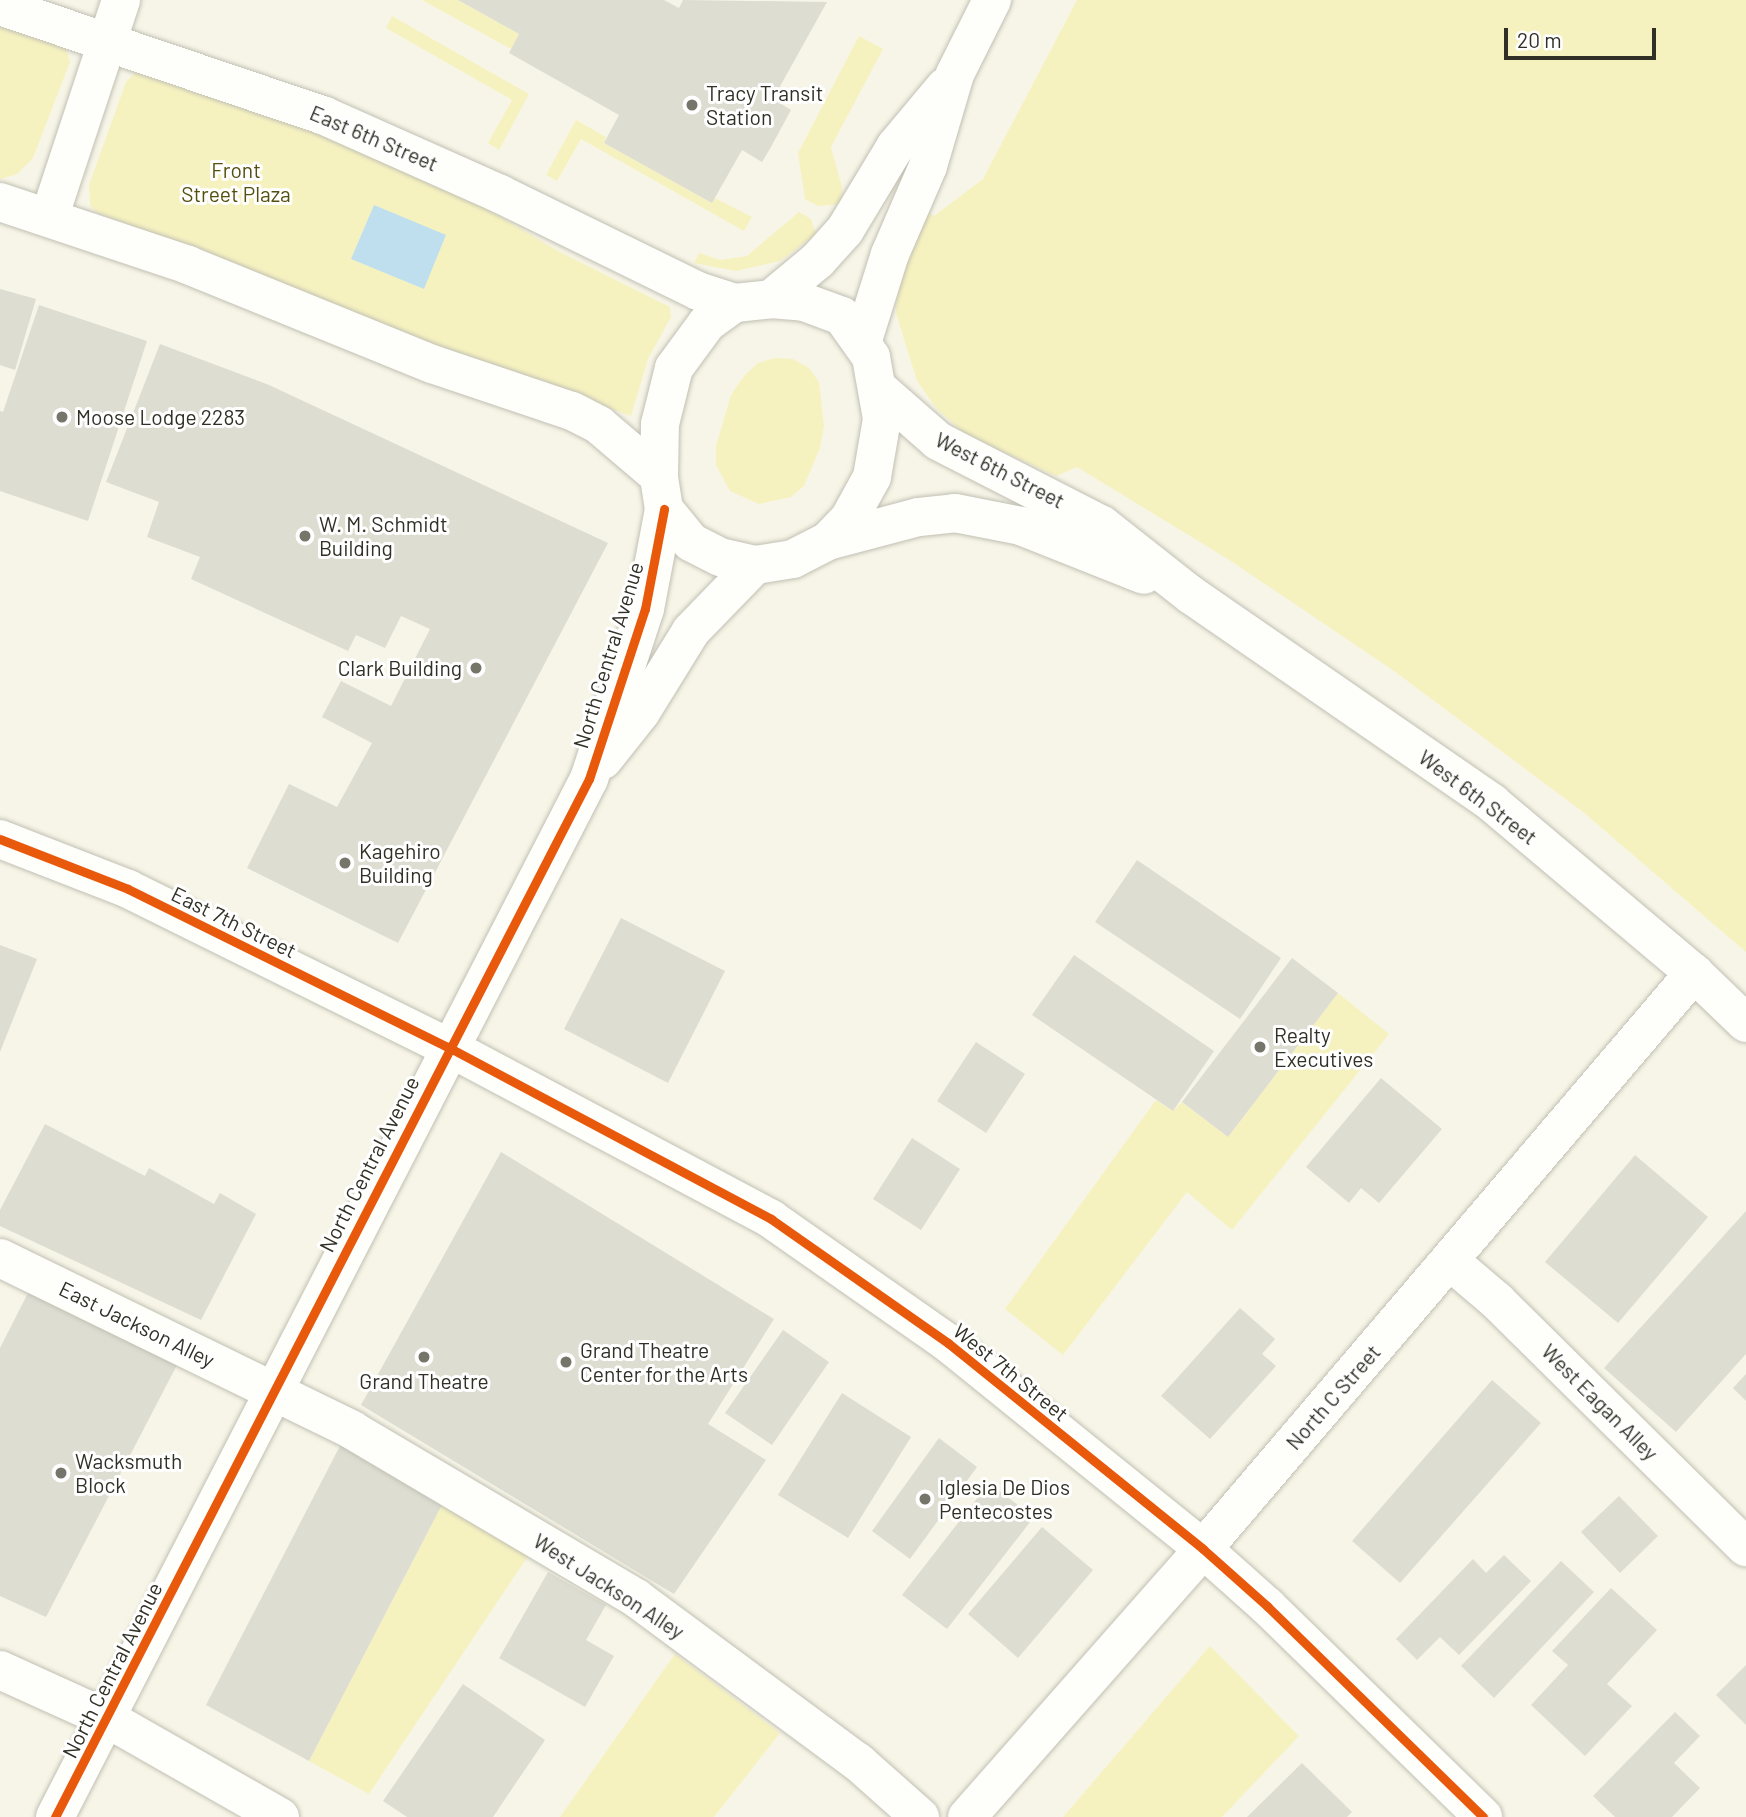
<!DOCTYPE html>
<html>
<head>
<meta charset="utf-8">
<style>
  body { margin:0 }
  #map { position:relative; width:1746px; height:1817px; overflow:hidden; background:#f7f5e7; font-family:Barlow,sans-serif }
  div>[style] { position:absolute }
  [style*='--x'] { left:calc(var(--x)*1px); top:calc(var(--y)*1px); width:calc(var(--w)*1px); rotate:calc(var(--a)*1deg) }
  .green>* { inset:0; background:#f6f2c0 }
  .water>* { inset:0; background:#bfdfef }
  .building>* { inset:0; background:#deddd2 }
  .roads { filter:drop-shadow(0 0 2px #c1c0b4) drop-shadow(0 0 2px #c1c0b4) }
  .minor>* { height:38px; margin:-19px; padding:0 19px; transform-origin:19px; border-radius:19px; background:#fefefb }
  .cycleway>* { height:9px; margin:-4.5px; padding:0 4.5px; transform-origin:4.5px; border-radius:4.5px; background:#e8590c }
  .dots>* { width:19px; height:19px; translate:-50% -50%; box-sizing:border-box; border:4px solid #fff; border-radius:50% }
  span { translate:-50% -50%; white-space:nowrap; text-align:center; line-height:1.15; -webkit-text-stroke:6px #fff; paint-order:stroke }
  .poi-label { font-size:21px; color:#303026 }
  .left { translate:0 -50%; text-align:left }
  .right { translate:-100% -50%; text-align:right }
  .street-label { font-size:21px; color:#303026 }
  .park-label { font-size:21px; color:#56500f }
  .scale { position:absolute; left:1504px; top:28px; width:152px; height:32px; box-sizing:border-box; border:4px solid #303026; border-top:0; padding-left:9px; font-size:21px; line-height:24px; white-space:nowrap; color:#303026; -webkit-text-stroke:5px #fff; paint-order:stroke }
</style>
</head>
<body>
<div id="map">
  <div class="green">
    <div style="clip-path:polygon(422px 0,458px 0,519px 34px,511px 49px)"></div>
    <div style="clip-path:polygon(1077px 0,1746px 0,1746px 952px,1583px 812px,1394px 671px,1231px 561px,1077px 467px,1056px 476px,965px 434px,937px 409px,917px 381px,896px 313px,898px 286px,926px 212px,934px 216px,983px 179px)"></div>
    <div style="clip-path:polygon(392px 16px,529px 94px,499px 150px,488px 143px,512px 100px,386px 28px)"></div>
    <div style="clip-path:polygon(0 20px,65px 44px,70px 62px,33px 158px,17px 174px,0 179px)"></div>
    <div style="clip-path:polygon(859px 36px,883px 49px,831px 147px,842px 187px,841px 204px,818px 206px,805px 199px,798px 153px)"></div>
    <div style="clip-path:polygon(137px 71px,262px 110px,463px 195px,558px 251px,670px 307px,671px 317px,648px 359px,631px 416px,432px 344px,96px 212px,90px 205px,89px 185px,126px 82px)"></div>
    <div style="clip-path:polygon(576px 120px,606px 137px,604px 143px,712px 203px,715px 198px,752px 217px,744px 231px,581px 139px,557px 181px,546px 175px)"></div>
    <div style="clip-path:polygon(799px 212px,811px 219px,816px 234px,780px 261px,736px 271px,694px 263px,699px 253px,720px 260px,747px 256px)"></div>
    <div style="clip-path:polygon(775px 358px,793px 359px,809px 368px,819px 382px,824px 426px,820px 448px,804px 486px,791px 497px,759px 504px,730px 491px,716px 465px,716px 446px,731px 395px,744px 376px,758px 363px)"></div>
    <div style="clip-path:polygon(1338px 993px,1389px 1034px,1232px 1230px,1187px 1192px,1063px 1355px,1005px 1309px,1156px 1100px,1173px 1111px,1182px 1102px,1228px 1137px)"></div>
    <div style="clip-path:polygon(445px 1499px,528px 1556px,369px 1794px,309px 1761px)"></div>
    <div style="clip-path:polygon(1210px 1646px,1299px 1736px,1222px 1817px,1063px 1817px)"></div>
    <div style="clip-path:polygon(675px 1654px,780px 1733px,714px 1817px,560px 1817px)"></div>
  </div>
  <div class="water">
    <div style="clip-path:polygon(374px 205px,446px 235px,424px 289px,351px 259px)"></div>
  </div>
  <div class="building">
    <div style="clip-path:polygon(458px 0,664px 0,679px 8px,683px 0,827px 2px,773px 99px,791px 110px,771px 147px,762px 162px,742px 150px,712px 203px,604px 143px,619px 115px,509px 53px,519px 34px)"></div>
    <div style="clip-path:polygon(0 289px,36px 299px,15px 370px,0 365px)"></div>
    <div style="clip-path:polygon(39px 305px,147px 341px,88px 521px,0 491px,0 411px,3px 412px)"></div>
    <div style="clip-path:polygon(160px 344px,269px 385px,608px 543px,398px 943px,247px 868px,289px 784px,337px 807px,372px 743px,322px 717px,341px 681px,391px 706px,430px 629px,401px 616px,385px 648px,356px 635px,348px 651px,191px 579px,200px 557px,147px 537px,159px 502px,106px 482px)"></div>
    <div style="clip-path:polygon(1137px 860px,1281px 958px,1240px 1019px,1095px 922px)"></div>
    <div style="clip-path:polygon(621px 918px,725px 971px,668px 1083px,564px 1029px)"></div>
    <div style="clip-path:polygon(0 945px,37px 959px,0 1052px)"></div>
    <div style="clip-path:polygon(1074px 955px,1214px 1051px,1173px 1111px,1032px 1015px)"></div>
    <div style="clip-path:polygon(1292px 958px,1338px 993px,1228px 1137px,1182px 1102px)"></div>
    <div style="clip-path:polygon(976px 1042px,1025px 1074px,986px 1133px,937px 1101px)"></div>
    <div style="clip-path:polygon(1381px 1078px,1442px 1129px,1379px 1203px,1361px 1188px,1349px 1203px,1306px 1167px)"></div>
    <div style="clip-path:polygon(45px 1124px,145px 1176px,149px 1168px,214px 1204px,220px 1193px,256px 1214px,201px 1320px,0 1226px,0 1210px)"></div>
    <div style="clip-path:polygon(912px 1138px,960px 1169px,921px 1230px,873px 1199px)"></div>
    <div style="clip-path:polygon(501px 1152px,774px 1319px,708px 1424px,766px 1460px,674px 1594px,361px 1405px)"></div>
    <div style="clip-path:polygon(1635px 1155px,1708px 1217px,1618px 1323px,1545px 1262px)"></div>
    <div style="clip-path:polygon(1746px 1211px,1746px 1354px,1676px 1432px,1604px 1368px)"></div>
    <div style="clip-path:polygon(29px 1291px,178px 1363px,46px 1617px,0 1596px,0 1348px)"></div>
    <div style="clip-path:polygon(1240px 1308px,1275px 1339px,1262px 1354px,1276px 1366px,1210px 1439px,1161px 1396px)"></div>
    <div style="clip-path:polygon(783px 1330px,829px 1362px,772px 1445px,725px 1413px)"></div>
    <div style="clip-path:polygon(1746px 1374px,1746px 1401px,1733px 1388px)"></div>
    <div style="clip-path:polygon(1492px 1380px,1541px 1423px,1400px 1583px,1352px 1541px)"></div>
    <div style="clip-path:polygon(842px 1393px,911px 1437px,848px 1538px,778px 1495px)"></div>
    <div style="clip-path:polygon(939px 1438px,977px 1467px,910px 1559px,872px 1531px)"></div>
    <div style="clip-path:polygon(342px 1442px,445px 1499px,309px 1761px,206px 1705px)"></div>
    <div style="clip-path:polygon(989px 1483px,1034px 1517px,947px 1629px,902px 1595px)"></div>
    <div style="clip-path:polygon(1619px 1496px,1658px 1536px,1620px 1573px,1581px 1532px)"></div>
    <div style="clip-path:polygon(1042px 1527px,1093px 1570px,1018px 1658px,968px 1614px)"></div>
    <div style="clip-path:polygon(1504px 1555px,1531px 1581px,1459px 1655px,1440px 1637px,1417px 1660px,1396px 1639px,1473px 1559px,1486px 1573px)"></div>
    <div style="clip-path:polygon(1561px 1561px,1594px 1592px,1494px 1698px,1461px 1666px)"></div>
    <div style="clip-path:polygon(548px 1572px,606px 1605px,586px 1640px,614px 1656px,585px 1707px,499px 1658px)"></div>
    <div style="clip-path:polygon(1611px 1588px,1657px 1630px,1607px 1684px,1632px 1706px,1585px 1756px,1531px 1705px,1568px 1665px,1552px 1651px)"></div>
    <div style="clip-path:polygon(1746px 1665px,1746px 1725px,1716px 1695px)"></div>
    <div style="clip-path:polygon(463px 1684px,545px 1740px,493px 1817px,407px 1817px,383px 1801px)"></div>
    <div style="clip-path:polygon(1675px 1712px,1700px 1736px,1674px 1763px,1700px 1788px,1672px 1817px,1615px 1817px,1593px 1796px)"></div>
    <div style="clip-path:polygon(1302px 1763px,1352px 1812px,1347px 1817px,1247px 1817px)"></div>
  </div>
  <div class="roads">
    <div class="minor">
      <div style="--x:0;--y:6;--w:343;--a:18.7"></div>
      <div style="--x:325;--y:116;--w:192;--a:24"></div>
      <div style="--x:500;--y:194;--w:220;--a:26.1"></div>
      <div style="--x:698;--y:291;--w:39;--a:18"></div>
      <div style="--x:0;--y:202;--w:198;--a:18.5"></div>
      <div style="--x:188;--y:265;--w:263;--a:22.1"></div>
      <div style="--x:432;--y:364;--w:148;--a:18.6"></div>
      <div style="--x:572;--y:411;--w:30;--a:27"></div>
      <div style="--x:599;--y:425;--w:79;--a:40.4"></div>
      <div style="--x:49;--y:218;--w:230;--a:-71.7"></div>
      <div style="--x:771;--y:299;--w:33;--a:5"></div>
      <div style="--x:804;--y:302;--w:40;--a:20.2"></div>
      <div style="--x:842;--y:316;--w:50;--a:54.7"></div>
      <div style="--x:871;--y:357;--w:63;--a:79.9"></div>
      <div style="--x:882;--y:419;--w:59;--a:99.8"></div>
      <div style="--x:872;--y:477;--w:48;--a:118.7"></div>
      <div style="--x:849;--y:519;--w:30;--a:134"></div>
      <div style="--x:828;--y:541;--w:39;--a:153"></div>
      <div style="--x:793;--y:559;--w:38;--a:171"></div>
      <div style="--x:755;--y:565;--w:36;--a:-167"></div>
      <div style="--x:720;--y:557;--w:33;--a:-153"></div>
      <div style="--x:691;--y:542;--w:43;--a:-129.3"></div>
      <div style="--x:664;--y:509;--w:33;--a:-99"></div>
      <div style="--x:659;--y:476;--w:52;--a:-88.9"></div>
      <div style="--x:660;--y:424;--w:58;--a:-76"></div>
      <div style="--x:674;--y:368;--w:56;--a:-53.7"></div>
      <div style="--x:707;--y:323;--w:34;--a:-36"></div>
      <div style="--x:735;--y:303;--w:36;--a:-6"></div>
      <div style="--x:771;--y:299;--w:61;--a:-39.7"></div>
      <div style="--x:818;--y:260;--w:40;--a:-48"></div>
      <div style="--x:845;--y:230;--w:97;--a:-58.9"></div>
      <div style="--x:895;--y:147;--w:78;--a:-50.2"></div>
      <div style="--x:863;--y:340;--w:90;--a:-72.6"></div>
      <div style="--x:890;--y:254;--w:96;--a:-66.6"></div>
      <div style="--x:928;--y:166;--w:96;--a:-73.6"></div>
      <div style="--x:955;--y:74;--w:83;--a:-63.4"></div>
      <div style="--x:880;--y:390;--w:77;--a:41.3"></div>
      <div style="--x:938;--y:441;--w:184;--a:27.1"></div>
      <div style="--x:1102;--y:525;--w:113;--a:38.2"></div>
      <div style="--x:1191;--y:595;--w:366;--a:34.6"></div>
      <div style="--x:1492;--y:803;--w:264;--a:40.1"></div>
      <div style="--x:1694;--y:973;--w:72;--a:43.9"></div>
      <div style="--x:828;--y:541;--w:94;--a:-14.8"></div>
      <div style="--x:919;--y:517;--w:36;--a:-6"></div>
      <div style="--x:955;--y:513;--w:67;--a:11.1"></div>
      <div style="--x:1021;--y:526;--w:132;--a:21.7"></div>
      <div style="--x:603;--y:760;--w:61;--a:-51.6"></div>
      <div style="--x:641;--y:712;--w:95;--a:-58.3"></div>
      <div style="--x:691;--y:631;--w:92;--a:-45.9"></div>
      <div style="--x:0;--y:839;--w:137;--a:21.3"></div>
      <div style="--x:128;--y:889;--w:357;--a:26.3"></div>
      <div style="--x:448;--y:1047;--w:366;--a:28"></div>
      <div style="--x:771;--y:1219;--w:216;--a:35"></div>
      <div style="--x:948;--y:1343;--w:328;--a:38.9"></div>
      <div style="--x:1203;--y:1549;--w:86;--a:41.7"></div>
      <div style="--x:1267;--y:1606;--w:302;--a:44.3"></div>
      <div style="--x:0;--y:1258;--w:392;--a:26"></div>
      <div style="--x:352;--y:1430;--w:330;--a:30.6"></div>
      <div style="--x:636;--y:1598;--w:276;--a:36.5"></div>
      <div style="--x:858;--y:1762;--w:83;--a:41.6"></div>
      <div style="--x:1450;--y:1261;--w:62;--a:40.4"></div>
      <div style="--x:1497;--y:1301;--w:350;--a:44.7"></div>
      <div style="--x:0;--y:1670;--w:119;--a:24.4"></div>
      <div style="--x:108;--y:1719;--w:198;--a:29.7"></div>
      <div style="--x:55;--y:1817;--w:1167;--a:-62.78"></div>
      <div style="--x:589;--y:779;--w:179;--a:-71.8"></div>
      <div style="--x:645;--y:609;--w:102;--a:-79.2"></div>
      <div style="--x:967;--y:1817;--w:357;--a:-48.6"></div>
      <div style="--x:1203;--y:1549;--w:757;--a:-49.55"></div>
    </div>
  </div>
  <div class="cycleway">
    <div style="--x:0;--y:839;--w:137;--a:21.3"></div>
    <div style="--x:128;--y:889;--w:357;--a:26.3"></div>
    <div style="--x:448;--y:1047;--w:366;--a:28"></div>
    <div style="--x:771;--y:1219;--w:216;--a:35"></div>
    <div style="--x:948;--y:1343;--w:328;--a:38.9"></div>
    <div style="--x:1203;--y:1549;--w:86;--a:41.7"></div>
    <div style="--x:1267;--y:1606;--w:302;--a:44.3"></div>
    <div style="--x:55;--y:1817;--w:1167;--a:-62.78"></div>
    <div style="--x:589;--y:779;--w:179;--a:-71.8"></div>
    <div style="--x:645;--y:609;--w:102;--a:-79.2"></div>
  </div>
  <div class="dots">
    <div style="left:692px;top:105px;background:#76756a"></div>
    <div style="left:62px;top:417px;background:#76756a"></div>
    <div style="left:305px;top:536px;background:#76756a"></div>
    <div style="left:476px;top:668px;background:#76756a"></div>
    <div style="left:345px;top:863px;background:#76756a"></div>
    <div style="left:1260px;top:1047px;background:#76756a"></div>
    <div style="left:424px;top:1357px;background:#76756a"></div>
    <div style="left:566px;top:1362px;background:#76756a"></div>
    <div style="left:61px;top:1473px;background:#76756a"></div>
    <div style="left:925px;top:1499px;background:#76756a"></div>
  </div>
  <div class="poi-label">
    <span class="left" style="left:706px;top:105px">Tracy Transit<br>Station</span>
    <span class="left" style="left:76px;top:417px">Moose Lodge 2283</span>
    <span class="left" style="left:319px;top:536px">W. M. Schmidt<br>Building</span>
    <span class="right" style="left:462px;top:668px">Clark Building</span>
    <span class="left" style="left:359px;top:863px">Kagehiro<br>Building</span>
    <span class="left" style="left:1274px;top:1047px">Realty<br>Executives</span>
    <span class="left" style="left:580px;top:1362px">Grand Theatre<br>Center for the Arts</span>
    <span style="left:424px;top:1381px">Grand Theatre</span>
    <span class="left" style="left:75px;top:1473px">Wacksmuth<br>Block</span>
    <span class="left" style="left:939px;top:1499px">Iglesia De Dios<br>Pentecostes</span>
  </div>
  <div class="street-label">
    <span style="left:374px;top:138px;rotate:23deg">East 6th Street</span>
    <span style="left:1000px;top:470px;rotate:27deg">West 6th Street</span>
    <span style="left:608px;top:655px;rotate:-73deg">North Central Avenue</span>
    <span style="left:1478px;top:797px;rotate:37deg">West 6th Street</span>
    <span style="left:234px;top:922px;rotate:26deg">East 7th Street</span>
    <span style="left:369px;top:1164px;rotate:-63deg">North Central Avenue</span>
    <span style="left:137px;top:1324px;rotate:26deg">East Jackson Alley</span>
    <span style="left:1011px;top:1372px;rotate:39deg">West 7th Street</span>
    <span style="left:1333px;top:1397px;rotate:-49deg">North C Street</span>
    <span style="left:1600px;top:1402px;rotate:45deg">West Eagan Alley</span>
    <span style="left:609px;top:1586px;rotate:33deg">West Jackson Alley</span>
    <span style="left:112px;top:1670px;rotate:-63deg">North Central Avenue</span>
  </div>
  <div class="park-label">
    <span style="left:236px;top:182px">Front<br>Street Plaza</span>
  </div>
  <div class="scale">20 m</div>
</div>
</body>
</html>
